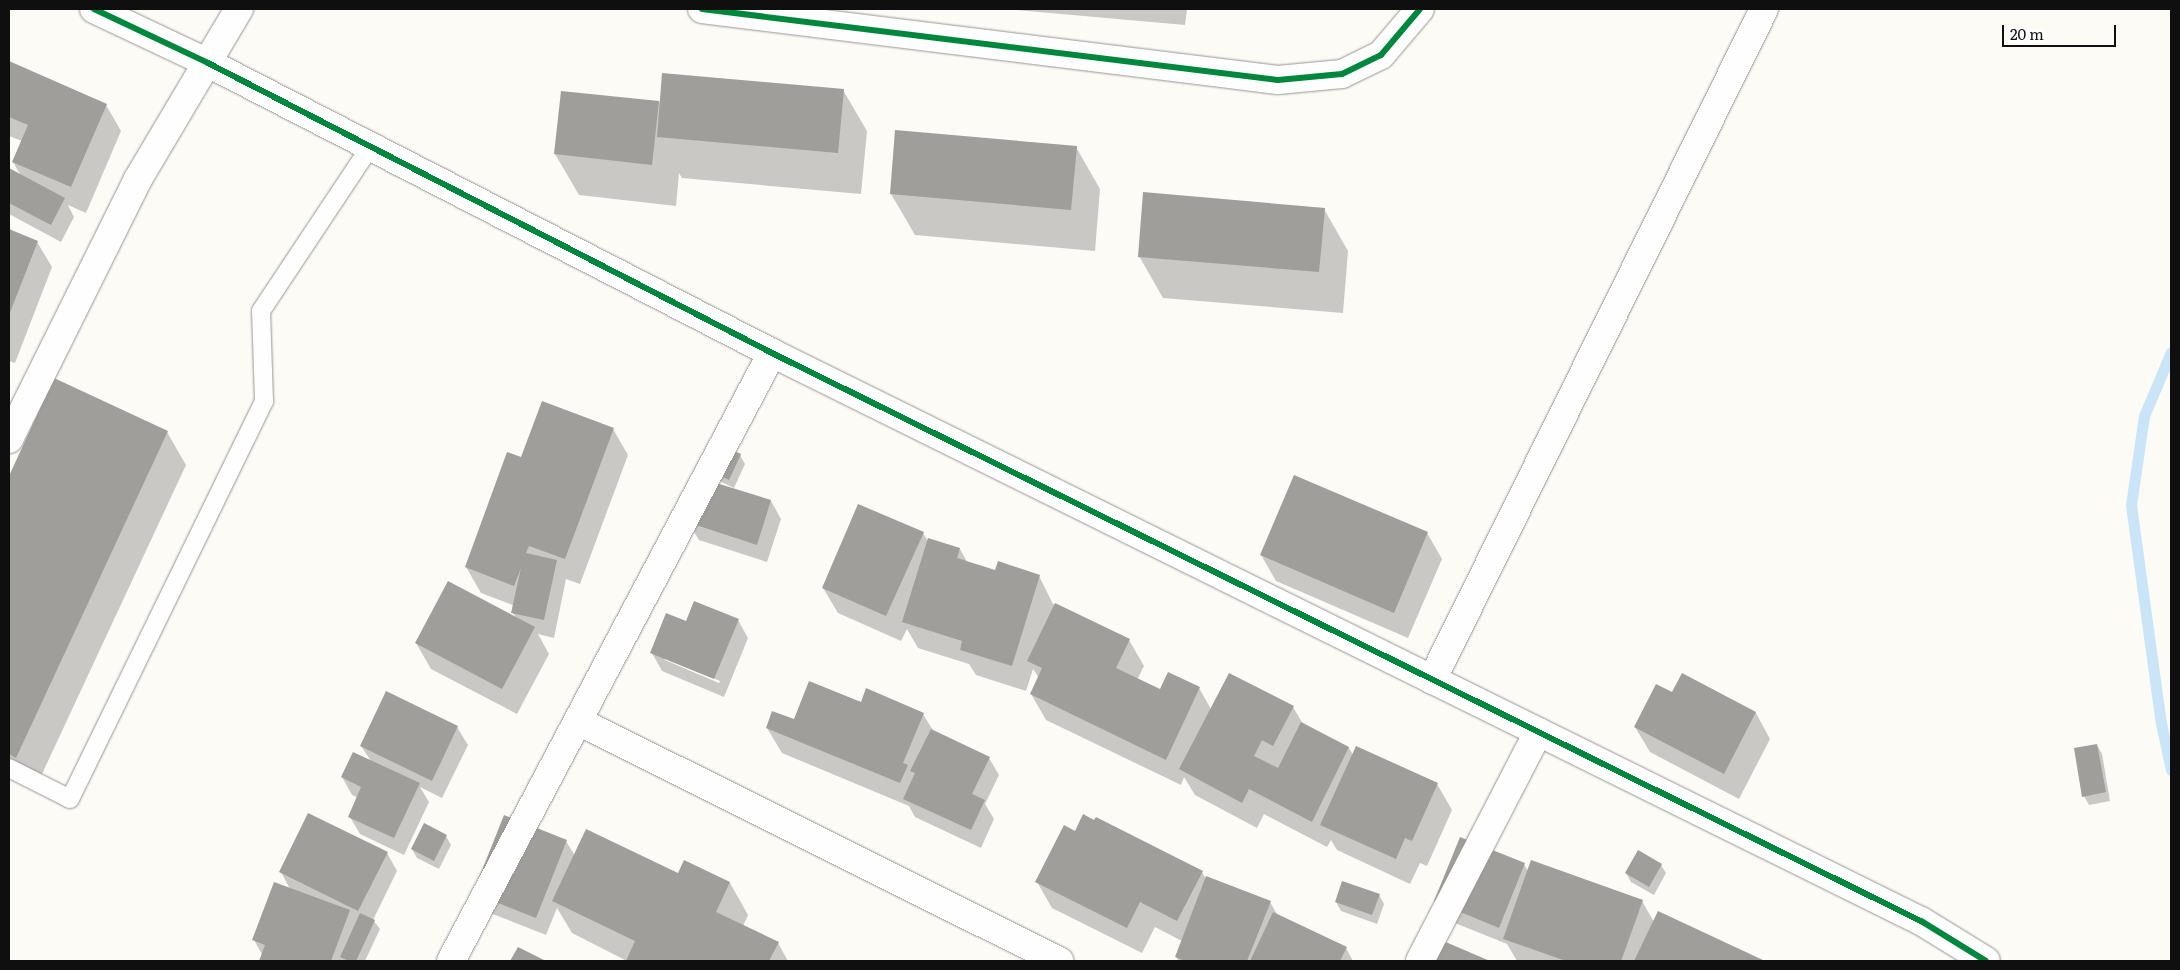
<!DOCTYPE html>
<html>
<head>
<meta charset="utf-8">
<style>
  body { margin:0 }
  #map { position:relative; width:2180px; height:970px; overflow:hidden; background:#fcfbf5; font-family:Literata,serif }
  div>[style] { position:absolute }
  [style*='--x'] { left:calc(var(--x)*1px); top:calc(var(--y)*1px); width:calc(var(--w)*1px); rotate:calc(var(--a)*1deg) }
  .shadow>* { inset:0; background:#0003 }
  .stream>* { height:11px; margin:-5.5px; padding:0 5.5px; transform-origin:5.5px; border-radius:5.5px; background:#cae5f7 }
  .building>* { inset:0; background:#a09e9a }
  .roads { filter:drop-shadow(0 0 1px #969593) drop-shadow(0 0 1px #969593) }
  .service>* { height:18px; margin:-9px; padding:0 9px; transform-origin:9px; border-radius:9px; background:#fffefe }
  .minor>* { height:28px; margin:-14px; padding:0 14px; transform-origin:14px; border-radius:14px; background:#fffefe }
  .cycleway>* { height:6px; margin:-3px; padding:0 3px; transform-origin:3px; border-radius:3px; background:#00873e }
  span { translate:-50% -50%; white-space:nowrap; text-align:center; line-height:1.15; -webkit-text-stroke:5px #fff; paint-order:stroke }
  .frame { position:absolute; inset:0; border:10px solid #0f0f0f; pointer-events:none }
  .scale { position:absolute; left:2002px; top:25px; width:114px; height:22px; box-sizing:border-box; border:2px solid #0f0f0f; border-top:0; padding-left:6px; font-size:15px; line-height:18px; white-space:nowrap; color:#0f0f0f; -webkit-text-stroke:4px #fff; paint-order:stroke }
</style>
</head>
<body>
<div id="map">
  <div class="shadow">
    <div style="clip-path:polygon(1006px 9px,1187px 9px,1185px 25px)"></div>
    <div style="clip-path:polygon(9px 63px,106px 105px,121px 131px,86px 213px,68px 205px,74px 217px,61px 242px,9px 214px,9px 169px,21px 176px,13px 162px,22px 141px,9px 136px)"></div>
    <div style="clip-path:polygon(843px 90px,867px 131px,861px 194px,682px 178px,679px 173px,676px 206px,579px 195px,555px 154px,562px 92px,661px 102px)"></div>
    <div style="clip-path:polygon(1076px 147px,1100px 189px,1095px 251px,915px 235px,891px 194px)"></div>
    <div style="clip-path:polygon(1324px 209px,1348px 251px,1343px 313px,1163px 298px,1139px 256px)"></div>
    <div style="clip-path:polygon(9px 231px,37px 242px,52px 267px,15px 363px,9px 361px)"></div>
    <div style="clip-path:polygon(55px 380px,167px 432px,186px 465px,35px 789px,9px 777px,9px 479px)"></div>
    <div style="clip-path:polygon(613px 429px,628px 455px,580px 584px,566px 579px,554px 638px,538px 634px,549px 654px,517px 714px,431px 669px,416px 643px,516px 618px,513px 613px,515px 606px,481px 593px,466px 567px,522px 459px)"></div>
    <div style="clip-path:polygon(740px 455px,745px 464px,734px 488px,711px 477px)"></div>
    <div style="clip-path:polygon(701px 479px,771px 501px,781px 519px,767px 562px,699px 540px,688px 522px)"></div>
    <div style="clip-path:polygon(859px 505px,923px 533px,928px 541px,960px 549px,967px 562px,996px 572px,1039px 576px,1053px 604px,1129px 640px,1144px 666px,1137px 680px,1161px 691px,1199px 688px,1211px 709px,1293px 707px,1303px 724px,1349px 748px,1353px 755px,1357px 748px,1437px 784px,1452px 810px,1427px 866px,1420px 863px,1410px 884px,1337px 850px,1331px 840px,1327px 847px,1264px 814px,1257px 828px,1195px 795px,1184px 777px,1181px 785px,1046px 720px,1031px 694px,1039px 678px,1033px 669px,1026px 691px,976px 675px,969px 664px,918px 648px,907px 629px,901px 641px,838px 613px,823px 588px)"></div>
    <div style="clip-path:polygon(1427px 533px,1442px 559px,1408px 638px,1276px 581px,1261px 555px)"></div>
    <div style="clip-path:polygon(evenodd,738px 620px,748px 638px,724px 697px,662px 671px,652px 653px,687px 622px,738px 620px,665px 658px,720px 681px,719px 683px,665px 660px,665px 658px)"></div>
    <div style="clip-path:polygon(1682px 675px,1756px 713px,1770px 739px,1739px 799px,1650px 752px,1635px 727px,1672px 694px)"></div>
    <div style="clip-path:polygon(861px 704px,923px 714px,934px 732px,989px 758px,999px 775px,985px 804px,994px 819px,981px 848px,915px 817px,909px 806px,782px 753px,767px 728px)"></div>
    <div style="clip-path:polygon(457px 727px,468px 745px,442px 798px,420px 787px,429px 802px,404px 855px,360px 834px,350px 817px,358px 798px,352px 795px,342px 777px,371px 761px,361px 746px)"></div>
    <div style="clip-path:polygon(2097px 745px,2102px 754px,2110px 801px,2089px 805px,2084px 796px)"></div>
    <div style="clip-path:polygon(1075px 832px,1202px 872px,1206px 879px,1270px 902px,1278px 916px,1346px 948px,1353px 961px,1179px 961px,1176px 957px,1182px 941px,1155px 927px,1142px 953px,1052px 908px,1037px 882px)"></div>
    <div style="clip-path:polygon(446px 836px,451px 845px,439px 869px,417px 858px,412px 849px)"></div>
    <div style="clip-path:polygon(566px 841px,575px 856px,730px 883px,748px 915px,743px 926px,778px 943px,788px 961px,627px 961px,572px 933px,557px 908px,546px 935px,485px 911px)"></div>
    <div style="clip-path:polygon(387px 853px,397px 871px,373px 920px,380px 929px,365px 961px,260px 961px,263px 956px,254px 940px,290px 889px,281px 872px)"></div>
    <div style="clip-path:polygon(1524px 864px,1528px 871px,1642px 901px,1654px 922px,1658px 912px,1762px 961px,1517px 961px,1507px 944px,1445px 919px)"></div>
    <div style="clip-path:polygon(1661px 865px,1666px 873px,1654px 895px,1631px 882px,1626px 873px)"></div>
    <div style="clip-path:polygon(1379px 895px,1384px 904px,1377px 924px,1341px 911px,1336px 902px)"></div>
    <div style="clip-path:polygon(1434px 939px,1487px 961px,1425px 961px)"></div>
  </div>
  <div class="stream">
    <div style="--x:2171;--y:352;--w:69;--a:112.9"></div>
    <div style="--x:2144;--y:416;--w:90;--a:98.3"></div>
    <div style="--x:2131;--y:505;--w:220;--a:82.2"></div>
    <div style="--x:2161;--y:723;--w:48;--a:78"></div>
  </div>
  <div class="building">
    <div style="clip-path:polygon(9px 61px,107px 104px,71px 187px,12px 162px,28px 125px,9px 117px)"></div>
    <div style="clip-path:polygon(662px 73px,844px 89px,838px 153px,657px 137px)"></div>
    <div style="clip-path:polygon(561px 91px,659px 101px,652px 165px,554px 154px)"></div>
    <div style="clip-path:polygon(895px 130px,1077px 146px,1071px 210px,890px 194px)"></div>
    <div style="clip-path:polygon(9px 168px,65px 198px,51px 225px,9px 203px)"></div>
    <div style="clip-path:polygon(1143px 192px,1325px 208px,1319px 272px,1138px 257px)"></div>
    <div style="clip-path:polygon(9px 229px,38px 241px,9px 315px)"></div>
    <div style="clip-path:polygon(54px 378px,168px 431px,16px 758px,9px 754px,9px 476px)"></div>
    <div style="clip-path:polygon(542px 401px,614px 428px,565px 559px,529px 546px,526px 553px,557px 560px,544px 620px,511px 613px,521px 568px,514px 586px,465px 567px,507px 452px,521px 457px)"></div>
    <div style="clip-path:polygon(717px 443px,741px 454px,729px 480px,704px 468px)"></div>
    <div style="clip-path:polygon(1294px 475px,1428px 532px,1394px 613px,1260px 555px)"></div>
    <div style="clip-path:polygon(700px 478px,771px 500px,757px 545px,687px 522px)"></div>
    <div style="clip-path:polygon(858px 504px,924px 532px,886px 616px,822px 588px)"></div>
    <div style="clip-path:polygon(928px 538px,960px 548px,957px 558px,995px 570px,998px 561px,1040px 575px,1012px 666px,960px 650px,962px 641px,902px 622px)"></div>
    <div style="clip-path:polygon(448px 581px,535px 627px,502px 689px,415px 643px)"></div>
    <div style="clip-path:polygon(694px 601px,739px 619px,714px 679px,650px 653px,666px 613px,686px 621px)"></div>
    <div style="clip-path:polygon(1055px 603px,1130px 639px,1116px 668px,1160px 689px,1168px 672px,1200px 687px,1166px 760px,1030px 694px,1042px 668px,1027px 661px)"></div>
    <div style="clip-path:polygon(1229px 673px,1294px 706px,1273px 746px,1262px 740px,1254px 756px,1278px 768px,1301px 722px,1349px 747px,1312px 822px,1249px 789px,1242px 803px,1179px 769px)"></div>
    <div style="clip-path:polygon(1682px 673px,1756px 712px,1724px 774px,1634px 727px,1656px 684px,1672px 692px)"></div>
    <div style="clip-path:polygon(809px 681px,861px 702px,866px 688px,924px 713px,903px 763px,908px 765px,900px 783px,766px 728px,772px 711px,794px 719px)"></div>
    <div style="clip-path:polygon(386px 691px,458px 726px,432px 781px,360px 746px)"></div>
    <div style="clip-path:polygon(931px 729px,990px 757px,972px 794px,985px 800px,971px 830px,903px 799px,915px 773px,910px 771px)"></div>
    <div style="clip-path:polygon(2097px 744px,2106px 792px,2082px 797px,2074px 748px)"></div>
    <div style="clip-path:polygon(1356px 746px,1438px 783px,1412px 841px,1405px 838px,1396px 859px,1320px 825px)"></div>
    <div style="clip-path:polygon(353px 752px,420px 783px,394px 838px,348px 817px,361px 787px,341px 777px)"></div>
    <div style="clip-path:polygon(308px 813px,388px 852px,358px 911px,279px 872px)"></div>
    <div style="clip-path:polygon(1083px 814px,1094px 820px,1096px 817px,1203px 871px,1177px 921px,1140px 902px,1127px 928px,1035px 882px,1064px 825px,1075px 831px)"></div>
    <div style="clip-path:polygon(504px 815px,567px 840px,536px 918px,473px 893px)"></div>
    <div style="clip-path:polygon(424px 823px,447px 835px,434px 861px,411px 849px)"></div>
    <div style="clip-path:polygon(586px 829px,678px 873px,684px 860px,730px 882px,716px 912px,779px 942px,769px 961px,626px 961px,635px 941px,552px 901px)"></div>
    <div style="clip-path:polygon(1460px 837px,1525px 863px,1499px 928px,1434px 901px)"></div>
    <div style="clip-path:polygon(1638px 850px,1662px 864px,1649px 887px,1625px 873px)"></div>
    <div style="clip-path:polygon(1531px 860px,1643px 900px,1621px 961px,1566px 961px,1503px 939px)"></div>
    <div style="clip-path:polygon(1206px 876px,1271px 901px,1247px 961px,1185px 961px,1175px 957px)"></div>
    <div style="clip-path:polygon(1342px 881px,1380px 894px,1372px 915px,1335px 902px)"></div>
    <div style="clip-path:polygon(274px 882px,350px 910px,331px 961px,259px 961px,265px 945px,252px 940px)"></div>
    <div style="clip-path:polygon(1658px 911px,1765px 961px,1634px 961px)"></div>
    <div style="clip-path:polygon(1273px 912px,1347px 947px,1340px 961px,1250px 961px)"></div>
    <div style="clip-path:polygon(360px 913px,375px 920px,356px 961px,349px 961px,340px 957px)"></div>
    <div style="clip-path:polygon(1434px 937px,1490px 961px,1424px 961px)"></div>
    <div style="clip-path:polygon(518px 947px,546px 961px,510px 961px)"></div>
  </div>
  <div class="roads">
    <div class="service">
      <div style="--x:9;--y:768;--w:68;--a:26.9"></div>
      <div style="--x:70;--y:799;--w:443;--a:-64"></div>
      <div style="--x:264;--y:401;--w:90;--a:-91.9"></div>
      <div style="--x:261;--y:311;--w:197;--a:-56.4"></div>
    </div>
    <div class="minor">
      <div style="--x:94;--y:9;--w:126;--a:25.3"></div>
      <div style="--x:208;--y:63;--w:634;--a:27.21"></div>
      <div style="--x:772;--y:353;--w:1282;--a:26.31"></div>
      <div style="--x:1921;--y:921;--w:76;--a:31.6"></div>
      <div style="--x:702;--y:9;--w:580;--a:7.03"></div>
      <div style="--x:1278;--y:80;--w:64;--a:-5.4"></div>
      <div style="--x:1342;--y:74;--w:43;--a:-26"></div>
      <div style="--x:1381;--y:55;--w:60;--a:-49.7"></div>
      <div style="--x:9;--y:439;--w:290;--a:-63.6"></div>
      <div style="--x:138;--y:179;--w:198;--a:-59.3"></div>
      <div style="--x:1432;--y:680;--w:749;--a:-63.67"></div>
      <div style="--x:578;--y:721;--w:538;--a:26.52"></div>
      <div style="--x:451;--y:961;--w:688;--a:-62.17"></div>
      <div style="--x:1420;--y:961;--w:258;--a:-62.7"></div>
    </div>
  </div>
  <div class="cycleway">
    <div style="--x:94;--y:9;--w:126;--a:25.3"></div>
    <div style="--x:208;--y:63;--w:634;--a:27.21"></div>
    <div style="--x:772;--y:353;--w:1282;--a:26.31"></div>
    <div style="--x:1921;--y:921;--w:76;--a:31.6"></div>
    <div style="--x:702;--y:9;--w:580;--a:7.03"></div>
    <div style="--x:1278;--y:80;--w:64;--a:-5.4"></div>
    <div style="--x:1342;--y:74;--w:43;--a:-26"></div>
    <div style="--x:1381;--y:55;--w:60;--a:-49.7"></div>
  </div>
  <div class="frame"></div>
  <div class="scale">20 m</div>
</div>
</body>
</html>
